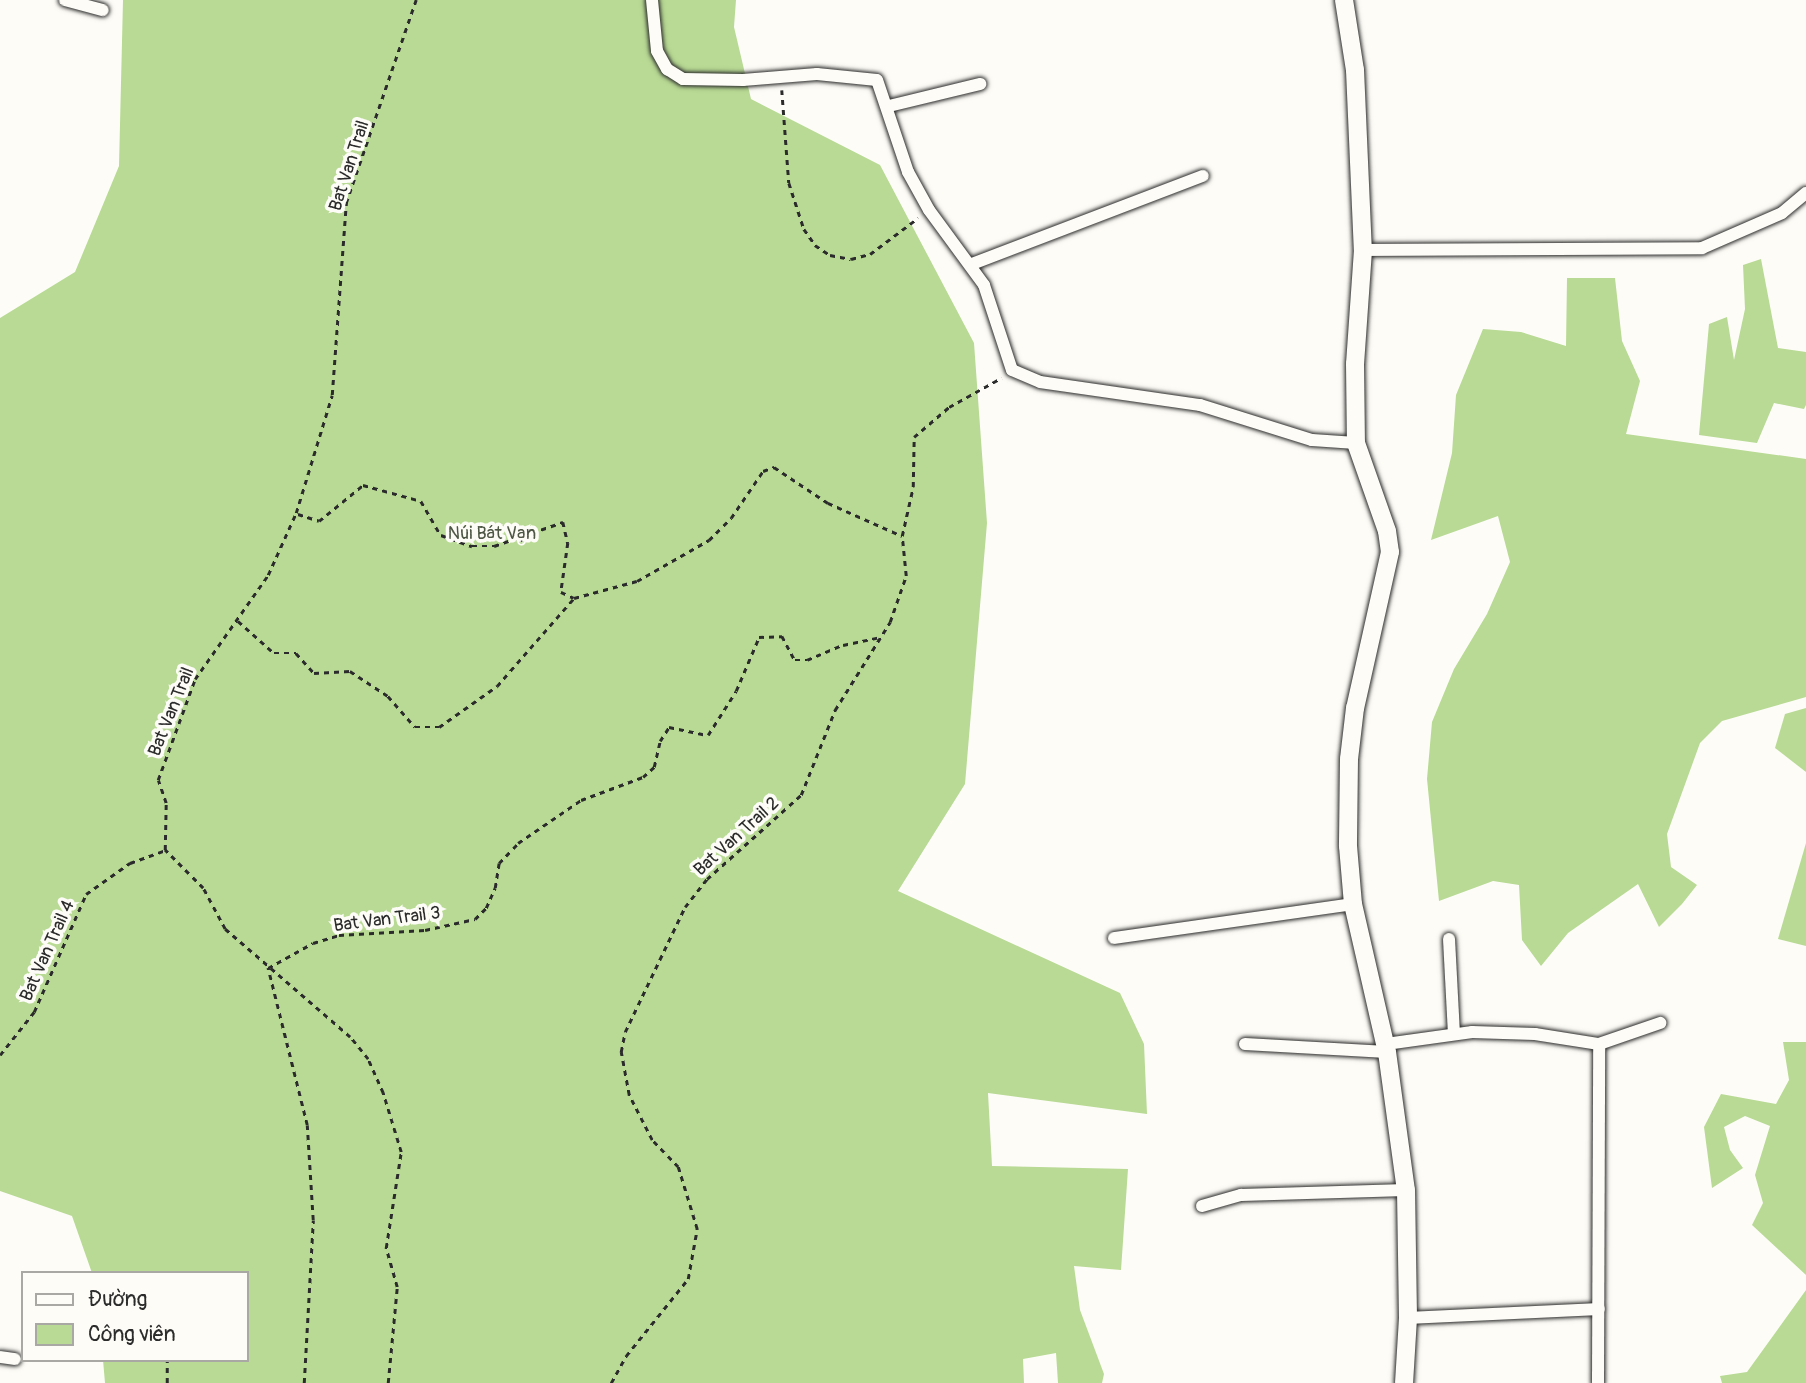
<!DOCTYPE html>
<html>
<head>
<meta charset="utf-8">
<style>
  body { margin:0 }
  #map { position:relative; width:1806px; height:1383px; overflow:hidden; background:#fdfcf7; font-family:Pangolin,sans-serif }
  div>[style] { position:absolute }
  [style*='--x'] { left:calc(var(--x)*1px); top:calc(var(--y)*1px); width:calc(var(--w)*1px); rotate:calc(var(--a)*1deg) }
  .green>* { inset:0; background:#b8da94 }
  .path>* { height:2.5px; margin-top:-1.25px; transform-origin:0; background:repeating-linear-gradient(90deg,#2b2b2b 0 5px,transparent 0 10px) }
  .roads { filter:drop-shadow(0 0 2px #2b2b2b) drop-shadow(0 0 2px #2b2b2b) }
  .minor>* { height:12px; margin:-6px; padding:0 6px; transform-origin:6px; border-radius:6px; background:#fdfcf7 }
  .secondary>* { height:18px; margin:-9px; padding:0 9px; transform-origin:9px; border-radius:9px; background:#fdfcf7 }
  span { translate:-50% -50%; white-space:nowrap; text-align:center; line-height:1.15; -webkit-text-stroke:7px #fdfcf7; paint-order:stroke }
  .street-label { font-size:18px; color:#2b2b2b }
  .park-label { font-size:18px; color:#4e5745 }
  .legend { position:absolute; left:21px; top:1271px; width:228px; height:91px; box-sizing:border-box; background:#fdfcf7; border:2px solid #a9a8a5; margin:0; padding:9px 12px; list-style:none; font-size:21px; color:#2b2b2b }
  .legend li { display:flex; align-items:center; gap:14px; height:35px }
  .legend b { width:35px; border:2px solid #a9a8a5 }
</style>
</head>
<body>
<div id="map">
  <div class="green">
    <div style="clip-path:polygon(123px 0,736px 0,734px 27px,751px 99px,880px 165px,974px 343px,987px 523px,965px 784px,898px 891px,1120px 993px,1144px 1044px,1147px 1114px,988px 1093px,992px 1166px,1128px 1169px,1121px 1270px,1074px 1266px,1080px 1310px,1104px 1374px,1102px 1383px,1058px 1383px,1056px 1353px,1023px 1359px,1024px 1383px,105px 1383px,103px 1360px,247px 1360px,247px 1273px,92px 1273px,72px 1216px,0 1191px,0 318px,75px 272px,119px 166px)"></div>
    <div style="clip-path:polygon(1761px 259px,1778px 348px,1806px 352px,1806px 405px,1804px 409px,1774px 403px,1757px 443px,1699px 435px,1709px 324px,1727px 317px,1734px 360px,1745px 309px,1743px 265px)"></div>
    <div style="clip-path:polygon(1567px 278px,1615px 278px,1622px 341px,1640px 381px,1626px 434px,1806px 459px,1806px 697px,1722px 721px,1700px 743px,1667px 834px,1671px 867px,1697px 885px,1682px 904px,1659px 927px,1638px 884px,1568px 933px,1541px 966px,1522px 940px,1519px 885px,1493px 881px,1439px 901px,1427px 779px,1432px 722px,1454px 669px,1487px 614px,1510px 562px,1498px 516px,1431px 540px,1452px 453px,1456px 395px,1483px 329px,1521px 332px,1566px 346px)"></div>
    <div style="clip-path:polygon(1806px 708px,1806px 772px,1775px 748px,1785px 714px)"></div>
    <div style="clip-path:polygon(1806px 843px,1806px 946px,1778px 939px)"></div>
    <div style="clip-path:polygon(1783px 1042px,1806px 1042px,1806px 1275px,1752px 1225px,1763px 1203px,1755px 1175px,1770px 1126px,1745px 1116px,1724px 1127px,1730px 1150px,1743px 1168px,1712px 1188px,1704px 1127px,1721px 1094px,1776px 1104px,1789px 1080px)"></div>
    <div style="clip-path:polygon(1806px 1290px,1806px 1383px,1722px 1383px,1720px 1376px,1747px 1372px)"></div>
  </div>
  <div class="path">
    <div style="--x:782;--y:90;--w:93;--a:85.7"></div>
    <div style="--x:789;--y:183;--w:48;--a:71.9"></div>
    <div style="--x:804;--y:229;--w:19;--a:55"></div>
    <div style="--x:815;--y:245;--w:18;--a:34"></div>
    <div style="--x:830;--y:255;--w:21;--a:11"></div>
    <div style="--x:851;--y:259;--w:20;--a:-15"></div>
    <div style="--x:870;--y:254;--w:60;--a:-36.9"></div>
    <div style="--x:298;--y:514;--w:22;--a:18"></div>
    <div style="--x:319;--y:521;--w:57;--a:-39.3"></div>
    <div style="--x:363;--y:485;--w:60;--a:15.4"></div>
    <div style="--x:421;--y:501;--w:39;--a:60"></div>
    <div style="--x:441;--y:535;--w:33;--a:20"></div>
    <div style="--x:472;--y:546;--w:22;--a:0"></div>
    <div style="--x:494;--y:546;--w:73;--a:-19.2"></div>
    <div style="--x:563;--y:522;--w:22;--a:77"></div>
    <div style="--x:568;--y:543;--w:49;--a:98.1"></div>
    <div style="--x:561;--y:592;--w:14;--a:25"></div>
    <div style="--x:574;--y:598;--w:65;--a:-15.1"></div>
    <div style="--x:637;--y:581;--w:83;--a:-29.7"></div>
    <div style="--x:709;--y:540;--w:31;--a:-45"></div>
    <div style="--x:731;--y:518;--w:57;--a:-55.8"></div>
    <div style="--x:763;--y:471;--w:12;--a:-20"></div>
    <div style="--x:774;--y:467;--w:65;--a:33.7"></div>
    <div style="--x:828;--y:503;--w:81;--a:24"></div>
    <div style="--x:238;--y:621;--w:48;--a:41.6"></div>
    <div style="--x:274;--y:653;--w:22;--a:0"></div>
    <div style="--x:296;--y:653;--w:27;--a:48"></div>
    <div style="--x:314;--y:673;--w:36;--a:-3"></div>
    <div style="--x:350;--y:671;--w:45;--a:33.3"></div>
    <div style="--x:388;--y:696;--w:41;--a:48.9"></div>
    <div style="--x:415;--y:727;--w:24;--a:0"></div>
    <div style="--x:439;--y:727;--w:71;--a:-35.3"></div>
    <div style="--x:497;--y:686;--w:117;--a:-48.8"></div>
    <div style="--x:0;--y:1055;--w:55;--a:-51.7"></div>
    <div style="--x:34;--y:1012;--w:129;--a:-66.2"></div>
    <div style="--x:86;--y:894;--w:54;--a:-35.2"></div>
    <div style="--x:130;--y:863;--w:37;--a:-20"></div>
    <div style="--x:167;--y:1383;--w:23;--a:-90"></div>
    <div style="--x:304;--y:1383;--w:163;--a:-86.8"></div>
    <div style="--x:313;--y:1220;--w:95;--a:-93.6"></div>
    <div style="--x:307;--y:1125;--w:162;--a:-104"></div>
    <div style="--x:268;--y:968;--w:51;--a:-29.1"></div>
    <div style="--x:313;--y:943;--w:27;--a:-17"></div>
    <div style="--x:339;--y:935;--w:86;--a:-3.3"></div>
    <div style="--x:425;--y:930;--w:51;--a:-12.4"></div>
    <div style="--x:475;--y:919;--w:16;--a:-45"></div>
    <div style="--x:486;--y:908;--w:22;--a:-66"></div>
    <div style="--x:495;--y:888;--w:25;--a:-81"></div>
    <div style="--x:499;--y:863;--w:28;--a:-46"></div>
    <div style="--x:518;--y:843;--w:76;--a:-34.3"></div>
    <div style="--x:581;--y:800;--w:66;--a:-20.4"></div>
    <div style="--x:643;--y:777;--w:15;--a:-42"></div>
    <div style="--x:654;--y:767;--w:27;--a:-77"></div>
    <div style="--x:660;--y:741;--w:17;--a:-57"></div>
    <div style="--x:669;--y:727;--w:40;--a:12"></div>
    <div style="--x:708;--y:735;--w:52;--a:-57.5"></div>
    <div style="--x:736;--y:691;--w:59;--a:-66.9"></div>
    <div style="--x:759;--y:637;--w:23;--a:-2"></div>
    <div style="--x:782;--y:636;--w:27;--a:62"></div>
    <div style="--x:795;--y:660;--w:12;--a:0"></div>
    <div style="--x:807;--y:660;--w:39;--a:-23"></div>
    <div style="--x:843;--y:645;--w:39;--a:-12"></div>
    <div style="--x:388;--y:1383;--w:96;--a:-84.6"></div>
    <div style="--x:397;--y:1287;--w:41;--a:-105.8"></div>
    <div style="--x:386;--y:1248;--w:97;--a:-81.1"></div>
    <div style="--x:401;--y:1152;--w:62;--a:-107"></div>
    <div style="--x:383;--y:1093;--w:37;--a:-114"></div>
    <div style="--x:368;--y:1059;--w:28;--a:-129"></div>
    <div style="--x:350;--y:1037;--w:165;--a:-139.2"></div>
    <div style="--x:225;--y:929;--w:47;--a:-118.2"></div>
    <div style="--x:203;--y:888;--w:54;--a:-135"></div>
    <div style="--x:165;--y:850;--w:47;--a:-88.8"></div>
    <div style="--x:166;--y:803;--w:24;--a:-109"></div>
    <div style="--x:158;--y:780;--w:108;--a:-69.9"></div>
    <div style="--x:195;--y:679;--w:127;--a:-54.9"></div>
    <div style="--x:268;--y:575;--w:68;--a:-65.7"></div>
    <div style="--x:296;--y:513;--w:123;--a:-73"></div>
    <div style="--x:332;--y:395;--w:193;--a:-85.8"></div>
    <div style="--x:346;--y:203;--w:215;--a:-71"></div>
    <div style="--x:611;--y:1383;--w:31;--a:-61"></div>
    <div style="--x:626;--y:1356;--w:99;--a:-51.2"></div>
    <div style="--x:688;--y:1279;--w:51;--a:-79.8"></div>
    <div style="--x:697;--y:1229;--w:65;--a:-107"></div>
    <div style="--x:678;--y:1167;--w:37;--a:-134"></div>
    <div style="--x:652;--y:1140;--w:51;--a:-117.1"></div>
    <div style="--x:629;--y:1095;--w:44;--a:-100.5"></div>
    <div style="--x:621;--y:1052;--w:20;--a:-79"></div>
    <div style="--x:625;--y:1032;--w:139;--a:-64.4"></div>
    <div style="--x:685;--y:907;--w:36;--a:-52"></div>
    <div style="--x:707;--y:879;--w:126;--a:-41.8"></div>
    <div style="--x:801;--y:795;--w:92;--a:-68.2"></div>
    <div style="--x:835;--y:710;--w:104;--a:-58"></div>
    <div style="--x:890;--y:622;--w:49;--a:-70.8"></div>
    <div style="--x:906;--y:576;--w:40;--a:-95.7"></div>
    <div style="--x:902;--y:536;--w:50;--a:-77.3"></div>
    <div style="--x:913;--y:487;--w:50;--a:-88.9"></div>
    <div style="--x:914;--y:437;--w:46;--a:-40.6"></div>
    <div style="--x:949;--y:407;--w:60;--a:-29.1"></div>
  </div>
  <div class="roads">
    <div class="minor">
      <div style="--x:65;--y:0;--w:39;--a:15"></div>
      <div style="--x:652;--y:0;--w:51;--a:84.4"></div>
      <div style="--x:657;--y:51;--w:21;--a:61"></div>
      <div style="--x:667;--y:69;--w:19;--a:32"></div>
      <div style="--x:683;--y:79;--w:60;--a:1"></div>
      <div style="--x:743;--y:80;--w:74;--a:-4.6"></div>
      <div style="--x:817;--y:74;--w:60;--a:5.7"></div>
      <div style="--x:877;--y:80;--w:97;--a:71.4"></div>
      <div style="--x:908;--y:172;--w:43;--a:61.1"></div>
      <div style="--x:929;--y:210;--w:93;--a:53.7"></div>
      <div style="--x:984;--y:285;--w:89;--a:71.8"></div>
      <div style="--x:1012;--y:370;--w:30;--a:23"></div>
      <div style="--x:1040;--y:382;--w:162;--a:8.2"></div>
      <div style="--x:1200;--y:405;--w:117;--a:17.4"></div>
      <div style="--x:1312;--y:440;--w:44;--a:3.9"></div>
      <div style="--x:889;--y:106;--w:94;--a:-13.6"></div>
      <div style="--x:1363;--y:250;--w:339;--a:-0.3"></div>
      <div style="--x:1702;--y:248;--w:87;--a:-23.6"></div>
      <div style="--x:1782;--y:213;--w:31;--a:-40"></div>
      <div style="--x:972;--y:264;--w:247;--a:-20.9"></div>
      <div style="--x:1114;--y:938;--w:241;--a:-8.1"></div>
      <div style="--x:1449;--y:939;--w:95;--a:87"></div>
      <div style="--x:1245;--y:1044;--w:142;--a:3.2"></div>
      <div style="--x:1386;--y:1044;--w:87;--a:-7.9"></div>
      <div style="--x:1472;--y:1032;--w:63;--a:1.8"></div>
      <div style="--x:1535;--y:1034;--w:65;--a:8.9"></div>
      <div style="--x:1599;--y:1044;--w:65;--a:-19"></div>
      <div style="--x:1202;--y:1206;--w:41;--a:-15.8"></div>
      <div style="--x:1241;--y:1195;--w:165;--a:-1.7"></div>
      <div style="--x:1408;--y:1318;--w:191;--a:-2.7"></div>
      <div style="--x:0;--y:1357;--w:15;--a:8"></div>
      <div style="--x:1598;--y:1383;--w:339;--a:-89.8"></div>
    </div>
    <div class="secondary">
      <div style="--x:1344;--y:0;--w:71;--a:81.1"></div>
      <div style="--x:1355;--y:70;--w:180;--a:87.5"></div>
      <div style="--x:1363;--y:250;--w:114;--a:94"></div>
      <div style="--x:1355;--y:364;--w:79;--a:89.3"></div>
      <div style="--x:1356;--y:443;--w:93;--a:70.6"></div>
      <div style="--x:1387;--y:531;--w:21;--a:82"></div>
      <div style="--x:1390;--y:552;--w:160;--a:102.6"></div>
      <div style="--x:1355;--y:708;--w:51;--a:96.7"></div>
      <div style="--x:1349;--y:759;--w:87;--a:90.7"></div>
      <div style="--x:1348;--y:846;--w:58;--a:85.1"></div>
      <div style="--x:1353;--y:904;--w:152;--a:77.1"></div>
      <div style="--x:1387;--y:1052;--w:139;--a:82.2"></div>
      <div style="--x:1406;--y:1190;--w:128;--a:89.1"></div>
      <div style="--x:1408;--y:1318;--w:65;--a:93.5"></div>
    </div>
  </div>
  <div class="street-label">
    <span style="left:350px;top:166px;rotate:-72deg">Bat Van Trail</span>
    <span style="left:172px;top:712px;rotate:-68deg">Bat Van Trail</span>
    <span style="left:737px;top:837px;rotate:-42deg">Bat Van Trail 2</span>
    <span style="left:387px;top:920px;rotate:-7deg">Bat Van Trail 3</span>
    <span style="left:48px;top:951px;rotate:-66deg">Bat Van Trail 4</span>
  </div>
  <div class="park-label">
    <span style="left:492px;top:534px">Núi Bát Vạn</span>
  </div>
  <ul class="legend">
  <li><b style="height:9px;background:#fdfcf7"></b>Đường</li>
  <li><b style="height:19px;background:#b8da94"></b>Công viên</li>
  </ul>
</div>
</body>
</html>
